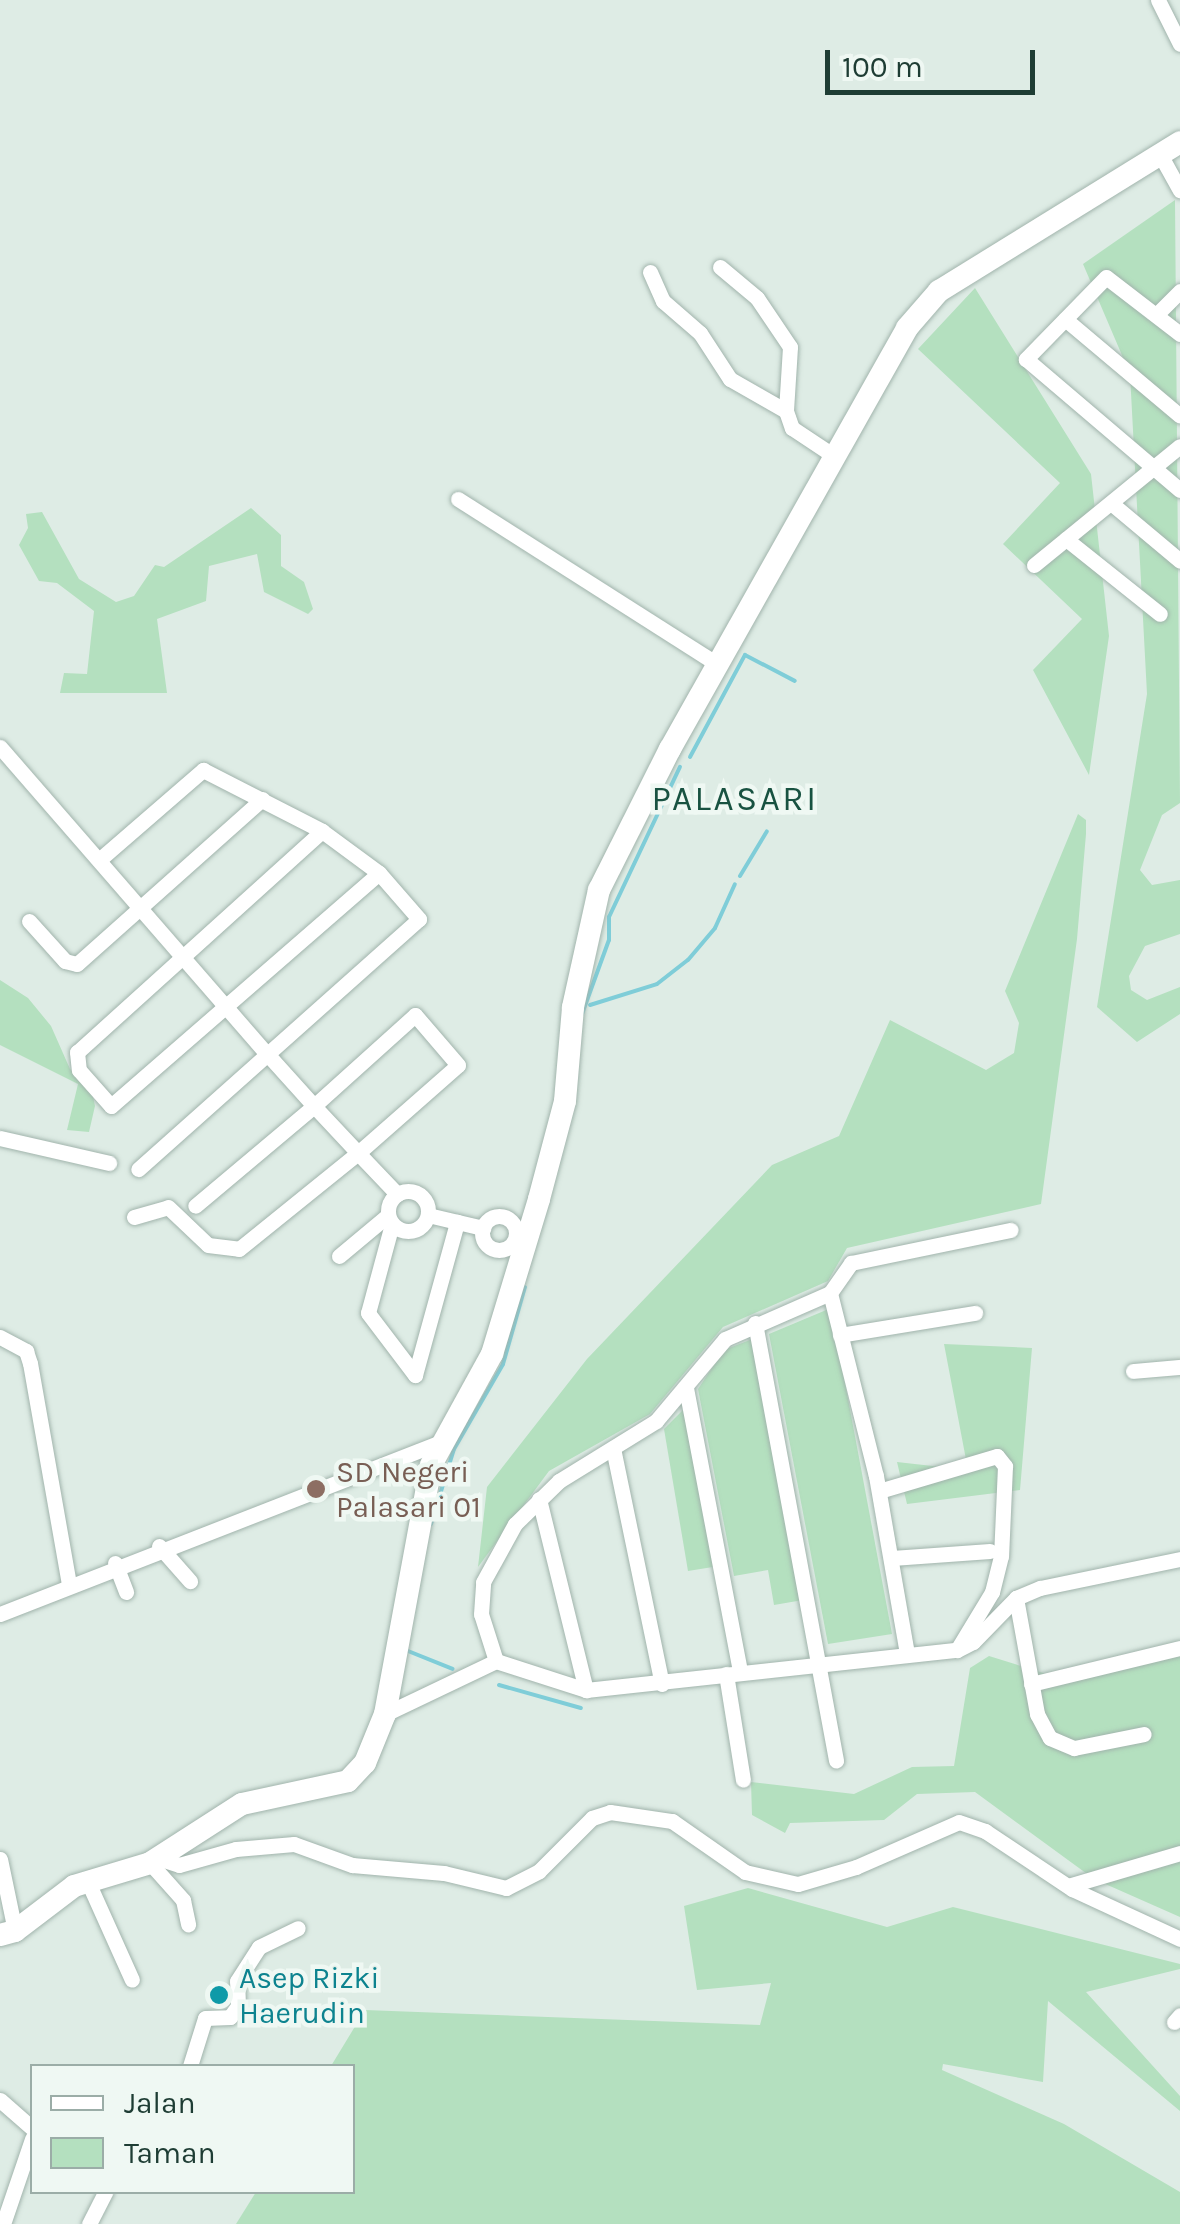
<!DOCTYPE html>
<html>
<head>
<meta charset="utf-8">
<style>
  body { margin:0 }
  #map { position:relative; width:1180px; height:2224px; overflow:hidden; background:#deece5; font-family:Karla,sans-serif }
  div>[style] { position:absolute }
  [style*='--x'] { left:calc(var(--x)*1px); top:calc(var(--y)*1px); width:calc(var(--w)*1px); rotate:calc(var(--a)*1deg) }
  .green>* { inset:0; background:#b4e0bf }
  .stream>* { height:4px; margin:-2px; padding:0 2px; transform-origin:2px; border-radius:2px; background:#7fcdd8 }
  .roads { filter:drop-shadow(0 0 2px #a1b4ac) drop-shadow(0 0 2px #a1b4ac) }
  .street>* { height:15px; margin:-7.5px; padding:0 7.5px; transform-origin:7.5px; border-radius:7.5px; background:#fff }
  .street>.ring { margin:-7.5px; padding:0; box-sizing:content-box; background:none; border:15px solid #fff; border-radius:50% }
  .secondary>* { height:22px; margin:-11px; padding:0 11px; transform-origin:11px; border-radius:11px; background:#fff }
  .dots>* { width:28px; height:28px; translate:-50% -50%; box-sizing:border-box; border:5px solid #eff8f3; border-radius:50% }
  span { translate:-50% -50%; white-space:nowrap; text-align:center; line-height:1.15; -webkit-text-stroke:9px #eff8f3; paint-order:stroke }
  .education-label { font-size:30px; color:#785e54 }
  .left { translate:0 -50%; text-align:left }
  .culture-label { font-size:30px; color:#0d838f }
  .quarter-label { font-size:35px; color:#185241; letter-spacing:2.5px }
  .legend { position:absolute; left:30px; top:2064px; width:325px; height:130px; box-sizing:border-box; background:#eff8f3; border:2px solid #9bada7; margin:0; padding:12px 18px; list-style:none; font-size:30px; color:#1e3d34 }
  .legend li { display:flex; align-items:center; gap:20px; height:50px }
  .legend b { width:50px; border:2px solid #9bada7 }
  .scale { position:absolute; left:825px; top:50px; width:210px; height:45px; box-sizing:border-box; border:5px solid #1e3d34; border-top:0; padding-left:12px; font-size:30px; line-height:35px; white-space:nowrap; color:#1e3d34; -webkit-text-stroke:8px #eff8f3; paint-order:stroke }
</style>
</head>
<body>
<div id="map">
  <div class="green">
    <div style="clip-path:polygon(1175px 200px,1180px 803px,1162px 815px,1140px 870px,1152px 885px,1180px 880px,1180px 934px,1145px 946px,1129px 976px,1131px 990px,1147px 1000px,1180px 987px,1180px 1014px,1137px 1042px,1097px 1007px,1147px 694px,1130px 374px,1083px 264px)"></div>
    <div style="clip-path:polygon(975px 288px,1091px 474px,1109px 636px,1089px 775px,1033px 670px,1082px 619px,1003px 544px,1060px 483px,918px 349px)"></div>
    <div style="clip-path:polygon(251px 508px,281px 535px,281px 566px,304px 582px,313px 609px,308px 614px,264px 592px,257px 554px,209px 566px,206px 601px,157px 619px,167px 693px,60px 693px,64px 673px,87px 674px,94px 611px,57px 583px,39px 581px,19px 545px,28px 528px,26px 514px,42px 512px,79px 579px,116px 602px,134px 596px,155px 565px,164px 567px)"></div>
    <div style="clip-path:polygon(1078px 814px,1086px 820px,1086px 834px,1077px 939px,1041px 1204px,847px 1248px,828px 1281px,723px 1327px,650px 1414px,549px 1471px,478px 1567px,487px 1487px,587px 1359px,772px 1165px,839px 1136px,890px 1020px,986px 1070px,1014px 1053px,1019px 1023px,1005px 991px)"></div>
    <div style="clip-path:polygon(0 980px,28px 998px,51px 1026px,70px 1069px,91px 1087px,95px 1106px,89px 1132px,67px 1130px,78px 1084px,0 1045px)"></div>
    <div style="clip-path:polygon(831px 1308px,892px 1634px,828px 1644px,769px 1334px)"></div>
    <div style="clip-path:polygon(755px 1338px,803px 1600px,774px 1605px,768px 1570px,734px 1576px,698px 1389px,724px 1350px)"></div>
    <div style="clip-path:polygon(944px 1344px,1032px 1348px,1020px 1490px,907px 1504px,897px 1462px,968px 1470px)"></div>
    <div style="clip-path:polygon(687px 1406px,719px 1566px,688px 1571px,664px 1429px)"></div>
    <div style="clip-path:polygon(1180px 1642px,1180px 1917px,1094px 1879px,975px 1792px,917px 1794px,884px 1820px,790px 1823px,785px 1833px,752px 1815px,751px 1782px,854px 1794px,912px 1767px,954px 1766px,970px 1668px,989px 1656px,1056px 1677px)"></div>
    <div style="clip-path:polygon(748px 1888px,887px 1927px,953px 1907px,1180px 1964px,1180px 1969px,1086px 1992px,1180px 2096px,1180px 2111px,1048px 2001px,1043px 2082px,943px 2064px,942px 2070px,1064px 2124px,1180px 2192px,1180px 2224px,236px 2224px,256px 2192px,352px 2192px,352px 2066px,331px 2066px,365px 2010px,760px 2025px,771px 1983px,697px 1990px,684px 1906px)"></div>
  </div>
  <div class="stream">
    <div style="--x:690;--y:757;--w:116;--a:-61.7"></div>
    <div style="--x:745;--y:655;--w:56;--a:27.5"></div>
    <div style="--x:740;--y:876;--w:52;--a:-59"></div>
    <div style="--x:590;--y:1005;--w:70;--a:-17.4"></div>
    <div style="--x:657;--y:984;--w:39;--a:-38"></div>
    <div style="--x:688;--y:960;--w:42;--a:-49.8"></div>
    <div style="--x:715;--y:928;--w:48;--a:-65.6"></div>
    <div style="--x:582;--y:1014;--w:79;--a:-70"></div>
    <div style="--x:609;--y:940;--w:23;--a:-90"></div>
    <div style="--x:609;--y:917;--w:166;--a:-64.7"></div>
    <div style="--x:431;--y:1524;--w:78;--a:-73"></div>
    <div style="--x:454;--y:1449;--w:98;--a:-60"></div>
    <div style="--x:503;--y:1364;--w:80;--a:-74.1"></div>
    <div style="--x:408;--y:1651;--w:48;--a:21.8"></div>
    <div style="--x:499;--y:1685;--w:85;--a:15.7"></div>
  </div>
  <div class="roads">
    <div class="street">
      <div style="--x:1158;--y:0;--w:49;--a:63.4"></div>
      <div style="--x:1162;--y:158;--w:37;--a:61"></div>
      <div style="--x:720;--y:267;--w:48;--a:40"></div>
      <div style="--x:757;--y:298;--w:59;--a:56"></div>
      <div style="--x:790;--y:347;--w:64;--a:93.6"></div>
      <div style="--x:786;--y:411;--w:18;--a:71"></div>
      <div style="--x:792;--y:428;--w:47;--a:33.7"></div>
      <div style="--x:650;--y:272;--w:32;--a:66"></div>
      <div style="--x:663;--y:301;--w:49;--a:40.9"></div>
      <div style="--x:700;--y:333;--w:55;--a:56.9"></div>
      <div style="--x:730;--y:379;--w:64;--a:29.7"></div>
      <div style="--x:1156;--y:315;--w:34;--a:-45"></div>
      <div style="--x:1065;--y:319;--w:150;--a:40.1"></div>
      <div style="--x:1180;--y:334;--w:93;--a:-142.4"></div>
      <div style="--x:1106;--y:277;--w:115;--a:134.3"></div>
      <div style="--x:1026;--y:359;--w:202;--a:40.4"></div>
      <div style="--x:458;--y:499;--w:305;--a:32.5"></div>
      <div style="--x:1111;--y:503;--w:90;--a:40"></div>
      <div style="--x:1066;--y:539;--w:120;--a:38.6"></div>
      <div style="--x:1034;--y:565;--w:188;--a:-39.2"></div>
      <div style="--x:0;--y:747;--w:410;--a:49"></div>
      <div style="--x:269;--y:1056;--w:67;--a:48"></div>
      <div style="--x:314;--y:1106;--w:64;--a:46.9"></div>
      <div style="--x:358;--y:1153;--w:133;--a:-41.3"></div>
      <div style="--x:458;--y:1065;--w:66;--a:-130.7"></div>
      <div style="--x:415;--y:1015;--w:136;--a:138"></div>
      <div style="--x:314;--y:1106;--w:155;--a:140"></div>
      <div style="--x:322;--y:831;--w:330;--a:137.9"></div>
      <div style="--x:77;--y:1052;--w:18;--a:84"></div>
      <div style="--x:79;--y:1070;--w:48;--a:48.4"></div>
      <div style="--x:111;--y:1106;--w:355;--a:-41"></div>
      <div style="--x:99;--y:860;--w:138;--a:-40.9"></div>
      <div style="--x:203;--y:770;--w:134;--a:27.1"></div>
      <div style="--x:322;--y:831;--w:71;--a:36.4"></div>
      <div style="--x:379;--y:873;--w:61;--a:49"></div>
      <div style="--x:419;--y:919;--w:376;--a:138.3"></div>
      <div style="--x:29;--y:921;--w:54;--a:48"></div>
      <div style="--x:65;--y:961;--w:12;--a:14"></div>
      <div style="--x:77;--y:964;--w:248;--a:-41.7"></div>
      <div style="--x:0;--y:1138;--w:112;--a:12.9"></div>
      <div class="ring" style="left:388px;top:1191px;width:25px;height:25px"></div>
      <div style="--x:428;--y:1215;--w:57;--a:13.3"></div>
      <div class="ring" style="left:482px;top:1216px;width:19px;height:19px"></div>
      <div style="--x:134;--y:1217;--w:35;--a:-16"></div>
      <div style="--x:168;--y:1207;--w:55;--a:43.5"></div>
      <div style="--x:208;--y:1245;--w:31;--a:7"></div>
      <div style="--x:239;--y:1249;--w:153;--a:-38.9"></div>
      <div style="--x:358;--y:1153;--w:57;--a:46.4"></div>
      <div style="--x:392;--y:1224;--w:92;--a:105.1"></div>
      <div style="--x:368;--y:1313;--w:78;--a:52.8"></div>
      <div style="--x:415;--y:1375;--w:159;--a:-74.6"></div>
      <div style="--x:339;--y:1256;--w:64;--a:-39.9"></div>
      <div style="--x:830;--y:1293;--w:189;--a:75.9"></div>
      <div style="--x:876;--y:1476;--w:180;--a:80.1"></div>
      <div style="--x:755;--y:1323;--w:445;--a:79.5"></div>
      <div style="--x:840;--y:1335;--w:137;--a:-9.3"></div>
      <div style="--x:0;--y:1337;--w:30;--a:28"></div>
      <div style="--x:26;--y:1351;--w:13;--a:72"></div>
      <div style="--x:30;--y:1363;--w:225;--a:80"></div>
      <div style="--x:1133;--y:1371;--w:47;--a:-4.9"></div>
      <div style="--x:686;--y:1388;--w:289;--a:79.2"></div>
      <div style="--x:613;--y:1448;--w:241;--a:78.3"></div>
      <div style="--x:879;--y:1491;--w:123;--a:-16.5"></div>
      <div style="--x:997;--y:1456;--w:13;--a:51"></div>
      <div style="--x:1005;--y:1466;--w:90;--a:92.5"></div>
      <div style="--x:1001;--y:1556;--w:37;--a:104"></div>
      <div style="--x:992;--y:1592;--w:68;--a:121.1"></div>
      <div style="--x:539;--y:1499;--w:197;--a:76.2"></div>
      <div style="--x:159;--y:1546;--w:47;--a:48.5"></div>
      <div style="--x:892;--y:1558;--w:98;--a:-4.1"></div>
      <div style="--x:115;--y:1563;--w:31;--a:69"></div>
      <div style="--x:1016;--y:1598;--w:118;--a:79.7"></div>
      <div style="--x:1037;--y:1714;--w:27;--a:62"></div>
      <div style="--x:1050;--y:1738;--w:26;--a:23"></div>
      <div style="--x:1074;--y:1748;--w:71;--a:-11.3"></div>
      <div style="--x:0;--y:1614;--w:476;--a:-21.3"></div>
      <div style="--x:496;--y:1661;--w:49;--a:-107.7"></div>
      <div style="--x:481;--y:1614;--w:32;--a:-86"></div>
      <div style="--x:483;--y:1582;--w:66;--a:-61.1"></div>
      <div style="--x:515;--y:1524;--w:62;--a:-44.3"></div>
      <div style="--x:559;--y:1481;--w:114;--a:-31.7"></div>
      <div style="--x:656;--y:1421;--w:107;--a:-49.9"></div>
      <div style="--x:725;--y:1339;--w:115;--a:-23.7"></div>
      <div style="--x:830;--y:1293;--w:37;--a:-55"></div>
      <div style="--x:851;--y:1263;--w:163;--a:-11.7"></div>
      <div style="--x:726;--y:1674;--w:107;--a:80.9"></div>
      <div style="--x:1031;--y:1684;--w:153;--a:-13.6"></div>
      <div style="--x:385;--y:1714;--w:123;--a:-25.5"></div>
      <div style="--x:496;--y:1661;--w:95;--a:17.9"></div>
      <div style="--x:586;--y:1690;--w:373;--a:-6.2"></div>
      <div style="--x:957;--y:1650;--w:18;--a:-27"></div>
      <div style="--x:973;--y:1642;--w:62;--a:-45.7"></div>
      <div style="--x:1016;--y:1598;--w:26;--a:-23"></div>
      <div style="--x:1040;--y:1588;--w:143;--a:-11.7"></div>
      <div style="--x:158;--y:1858;--w:22;--a:18"></div>
      <div style="--x:179;--y:1865;--w:59;--a:-15.7"></div>
      <div style="--x:236;--y:1849;--w:58;--a:-4.9"></div>
      <div style="--x:294;--y:1844;--w:62;--a:19.9"></div>
      <div style="--x:352;--y:1865;--w:92;--a:5"></div>
      <div style="--x:444;--y:1873;--w:64;--a:13.6"></div>
      <div style="--x:506;--y:1888;--w:37;--a:-27"></div>
      <div style="--x:539;--y:1871;--w:75;--a:-45"></div>
      <div style="--x:592;--y:1818;--w:19;--a:-18"></div>
      <div style="--x:610;--y:1812;--w:63;--a:8.3"></div>
      <div style="--x:672;--y:1821;--w:89;--a:34.9"></div>
      <div style="--x:745;--y:1872;--w:54;--a:12.8"></div>
      <div style="--x:798;--y:1884;--w:60;--a:-16.3"></div>
      <div style="--x:856;--y:1867;--w:112;--a:-23.6"></div>
      <div style="--x:959;--y:1822;--w:28;--a:19"></div>
      <div style="--x:985;--y:1831;--w:105;--a:33.7"></div>
      <div style="--x:1072;--y:1889;--w:119;--a:24.8"></div>
      <div style="--x:0;--y:1859;--w:74;--a:78.2"></div>
      <div style="--x:150;--y:1863;--w:50;--a:48.3"></div>
      <div style="--x:183;--y:1900;--w:25;--a:78"></div>
      <div style="--x:88;--y:1882;--w:107;--a:65.8"></div>
      <div style="--x:1068;--y:1886;--w:117;--a:-16.4"></div>
      <div style="--x:1174;--y:2022;--w:9;--a:-49"></div>
      <div style="--x:190;--y:2066;--w:50;--a:-72.6"></div>
      <div style="--x:205;--y:2018;--w:25;--a:-2"></div>
      <div style="--x:230;--y:2017;--w:14;--a:-54"></div>
      <div style="--x:238;--y:2006;--w:25;--a:-92"></div>
      <div style="--x:237;--y:1981;--w:40;--a:-57.1"></div>
      <div style="--x:259;--y:1947;--w:43;--a:-26"></div>
      <div style="--x:0;--y:2100;--w:43;--a:41.2"></div>
      <div style="--x:3;--y:2224;--w:90;--a:-71.2"></div>
      <div style="--x:89;--y:2224;--w:36;--a:-63"></div>
    </div>
    <div class="secondary">
      <div style="--x:0;--y:1935;--w:16;--a:-15"></div>
      <div style="--x:15;--y:1931;--w:74;--a:-37.3"></div>
      <div style="--x:74;--y:1886;--w:79;--a:-16.8"></div>
      <div style="--x:150;--y:1863;--w:109;--a:-32.7"></div>
      <div style="--x:242;--y:1804;--w:108;--a:-12.2"></div>
      <div style="--x:348;--y:1781;--w:25;--a:-47"></div>
      <div style="--x:365;--y:1763;--w:53;--a:-67.8"></div>
      <div style="--x:385;--y:1714;--w:253;--a:-79.5"></div>
      <div style="--x:431;--y:1465;--w:127;--a:-61.2"></div>
      <div style="--x:492;--y:1354;--w:162;--a:-73.1"></div>
      <div style="--x:539;--y:1199;--w:101;--a:-75.1"></div>
      <div style="--x:565;--y:1101;--w:94;--a:-85.1"></div>
      <div style="--x:573;--y:1007;--w:120;--a:-77.5"></div>
      <div style="--x:599;--y:890;--w:158;--a:-63.3"></div>
      <div style="--x:670;--y:749;--w:483;--a:-60.6"></div>
      <div style="--x:907;--y:328;--w:49;--a:-49.1"></div>
      <div style="--x:939;--y:291;--w:283;--a:-31.7"></div>
    </div>
  </div>
  <div class="dots">
    <div style="left:316px;top:1489px;background:#8d6e63"></div>
    <div style="left:219px;top:1995px;background:#0f9aa8"></div>
  </div>
  <div class="education-label">
    <span class="left" style="left:336px;top:1489px">SD Negeri<br>Palasari 01</span>
  </div>
  <div class="culture-label">
    <span class="left" style="left:239px;top:1995px">Asep Rizki<br>Haerudin</span>
  </div>
  <div class="quarter-label">
    <span style="left:735px;top:799px">PALASARI</span>
  </div>
  <ul class="legend">
  <li><b style="height:12px;background:#fff"></b>Jalan</li>
  <li><b style="height:28px;background:#b4e0bf"></b>Taman</li>
  </ul>
  <div class="scale">100 m</div>
</div>
</body>
</html>
